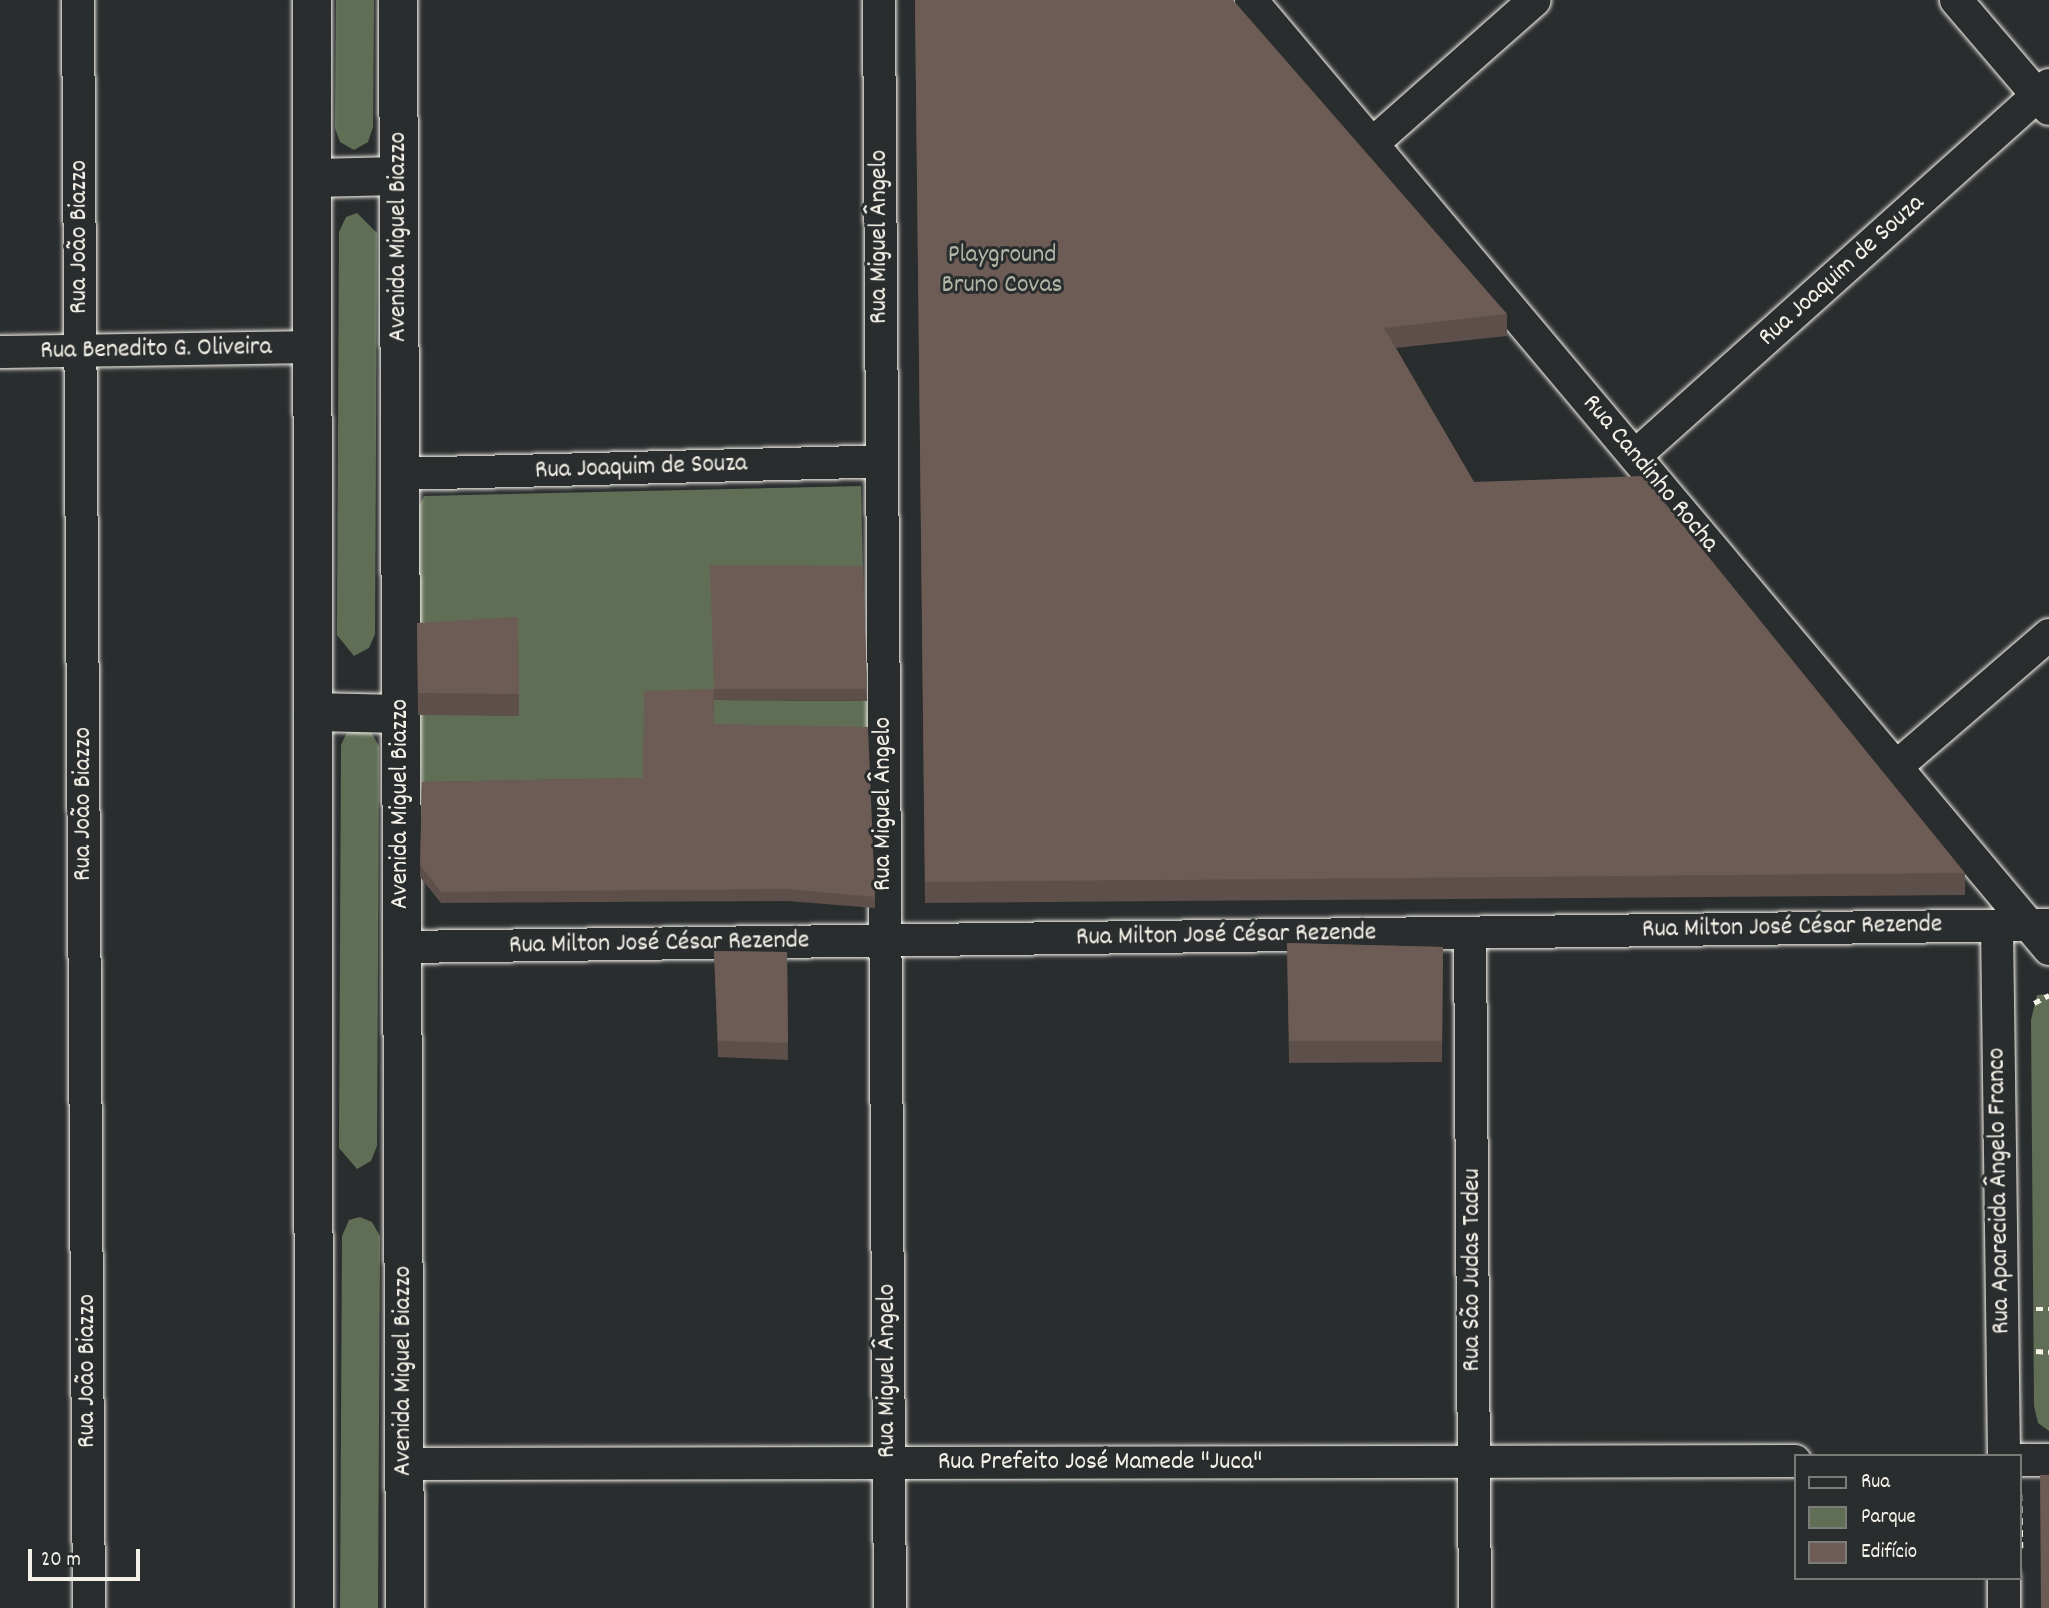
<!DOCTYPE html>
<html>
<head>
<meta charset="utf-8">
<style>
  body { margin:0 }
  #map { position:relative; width:2049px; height:1608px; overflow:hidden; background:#2a2d2e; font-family:Dekko,sans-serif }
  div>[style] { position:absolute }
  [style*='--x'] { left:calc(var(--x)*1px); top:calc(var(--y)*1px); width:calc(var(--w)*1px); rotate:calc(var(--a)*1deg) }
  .green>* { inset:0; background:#606e56 }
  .path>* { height:4.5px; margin-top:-2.25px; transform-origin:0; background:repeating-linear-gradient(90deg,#f4f1e8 0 7px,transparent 0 12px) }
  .roads { filter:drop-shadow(0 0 2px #f4f1e8) drop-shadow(0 0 2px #f4f1e8) }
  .minor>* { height:32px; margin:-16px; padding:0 16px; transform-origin:16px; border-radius:16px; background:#2a2d2e }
  .tertiary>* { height:38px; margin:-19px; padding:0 19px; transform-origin:19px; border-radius:19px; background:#2a2d2e }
  .wall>* { inset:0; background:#5d4f49 }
  .building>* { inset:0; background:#6c5c55 }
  span { translate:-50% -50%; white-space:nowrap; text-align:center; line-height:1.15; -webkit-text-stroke:6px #2a2d2e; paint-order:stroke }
  .street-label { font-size:26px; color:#f4f1e8 }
  .park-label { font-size:26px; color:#b1b6a6 }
  .legend { position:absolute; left:1794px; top:1454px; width:228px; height:126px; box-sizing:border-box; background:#2a2d2e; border:2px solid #7b7b78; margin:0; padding:9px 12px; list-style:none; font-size:21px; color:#f4f1e8 }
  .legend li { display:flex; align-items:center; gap:14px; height:35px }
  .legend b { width:35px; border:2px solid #7b7b78 }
  .scale { position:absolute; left:28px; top:1549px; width:112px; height:32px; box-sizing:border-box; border:4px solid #f4f1e8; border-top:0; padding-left:9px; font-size:21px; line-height:24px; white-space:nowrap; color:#f4f1e8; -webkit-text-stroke:5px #2a2d2e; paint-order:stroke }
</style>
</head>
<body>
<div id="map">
  <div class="green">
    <div style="clip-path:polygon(336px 0,374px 0,373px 127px,368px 142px,354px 150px,340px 142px,335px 128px)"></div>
    <div style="clip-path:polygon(357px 213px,377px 233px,375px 634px,369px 648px,354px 656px,337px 635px,339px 232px,346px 217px)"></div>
    <div style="clip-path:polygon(861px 486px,863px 578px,714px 700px,867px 701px,868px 738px,643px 790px,422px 793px,415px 515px,424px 496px)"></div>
    <div style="clip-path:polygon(348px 730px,371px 732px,379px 746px,377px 1146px,371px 1161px,357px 1169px,339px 1148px,341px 745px)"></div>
    <div style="clip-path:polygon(2049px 994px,2049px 1431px,2038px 1423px,2034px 1406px,2031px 1020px,2037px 995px)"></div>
    <div style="clip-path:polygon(360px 1217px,372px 1222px,380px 1236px,378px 1608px,340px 1608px,342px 1236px,349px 1220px)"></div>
  </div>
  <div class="path">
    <div style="--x:2034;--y:1003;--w:17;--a:-28"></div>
    <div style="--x:2036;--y:1309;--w:13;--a:0"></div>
    <div style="--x:2036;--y:1351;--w:13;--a:4"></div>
    <div style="--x:2020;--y:1494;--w:54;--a:88.9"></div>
  </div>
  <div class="roads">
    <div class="minor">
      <div style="--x:78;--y:0;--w:1608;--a:89.61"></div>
      <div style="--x:879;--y:0;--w:1608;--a:89.61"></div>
      <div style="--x:1251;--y:0;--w:1240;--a:49.94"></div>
      <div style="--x:1956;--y:0;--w:143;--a:49.5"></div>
      <div style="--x:1372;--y:144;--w:217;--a:-41.5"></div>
      <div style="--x:0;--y:352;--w:313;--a:-0.9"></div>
      <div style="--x:1635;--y:456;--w:556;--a:-41.86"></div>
      <div style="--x:400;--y:474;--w:482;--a:-1.5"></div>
      <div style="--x:1896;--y:767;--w:202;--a:-40.8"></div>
      <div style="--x:1997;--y:926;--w:530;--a:89.24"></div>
      <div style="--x:1470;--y:933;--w:675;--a:89.58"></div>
      <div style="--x:402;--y:947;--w:1647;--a:-0.77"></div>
      <div style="--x:2019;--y:1460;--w:30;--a:0"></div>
      <div style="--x:404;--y:1464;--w:1391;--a:-0.12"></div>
      <div style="--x:2004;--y:1578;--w:30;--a:90"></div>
    </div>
    <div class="tertiary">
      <div style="--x:312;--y:0;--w:1608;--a:89.93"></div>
      <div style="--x:398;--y:0;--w:1608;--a:89.75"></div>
      <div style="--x:313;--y:178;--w:86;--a:-1.3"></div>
      <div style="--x:313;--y:712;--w:88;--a:1.3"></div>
    </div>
  </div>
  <div class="wall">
    <div style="clip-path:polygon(915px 0,1507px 314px,1507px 336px,1396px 348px,1474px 482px,1965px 873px,1965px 895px,925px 903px)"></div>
    <div style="clip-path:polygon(863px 566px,867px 701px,714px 700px,713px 724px,875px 897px,875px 908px,787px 901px,441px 903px,420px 877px,422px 782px,643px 778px,713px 689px)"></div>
    <div style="clip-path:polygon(417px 623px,519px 694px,519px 716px,418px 715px)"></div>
    <div style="clip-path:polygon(1287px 943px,1443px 947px,1442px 1062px,1289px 1063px)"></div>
    <div style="clip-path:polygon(714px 951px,787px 952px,788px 1060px,718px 1057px)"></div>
  </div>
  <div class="building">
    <div style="clip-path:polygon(915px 0,1233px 0,1507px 314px,1384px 328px,1474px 482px,1643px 476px,1965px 873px,925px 882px)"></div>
    <div style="clip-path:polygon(710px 565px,863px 566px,867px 689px,714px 689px)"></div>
    <div style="clip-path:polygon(518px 617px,519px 694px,418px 693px,417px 623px)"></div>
    <div style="clip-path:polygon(714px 689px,713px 724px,868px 727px,875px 897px,787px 889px,441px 892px,420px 865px,422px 782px,643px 778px,644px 691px)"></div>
    <div style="clip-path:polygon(1287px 943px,1443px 947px,1442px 1041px,1289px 1041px)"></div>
    <div style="clip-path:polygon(714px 951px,787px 952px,788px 1043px,718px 1041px)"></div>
    <div style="clip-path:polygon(2040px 1475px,2049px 1475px,2049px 1608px,2041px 1608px)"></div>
  </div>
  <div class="street-label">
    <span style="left:80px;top:237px;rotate:-90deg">Rua João Biazzo</span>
    <span style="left:399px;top:237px;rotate:-90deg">Avenida Miguel Biazzo</span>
    <span style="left:880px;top:237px;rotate:-90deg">Rua Miguel Ângelo</span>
    <span style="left:1842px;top:271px;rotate:-42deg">Rua Joaquim de Souza</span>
    <span style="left:156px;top:350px;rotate:-1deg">Rua Benedito G. Oliveira</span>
    <span style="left:641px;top:468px;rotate:-2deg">Rua Joaquim de Souza</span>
    <span style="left:1650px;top:474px;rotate:50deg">Rua Candinho Rocha</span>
    <span style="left:84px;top:804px;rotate:-90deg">Rua João Biazzo</span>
    <span style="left:401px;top:804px;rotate:-90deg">Avenida Miguel Biazzo</span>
    <span style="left:884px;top:804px;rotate:-90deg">Rua Miguel Ângelo</span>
    <span style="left:1792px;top:928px;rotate:-1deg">Rua Milton José César Rezende</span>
    <span style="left:1226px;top:936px;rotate:-1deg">Rua Milton José César Rezende</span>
    <span style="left:659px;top:944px;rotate:-1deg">Rua Milton José César Rezende</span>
    <span style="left:2000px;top:1191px;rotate:-91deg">Rua Aparecida Ângelo Franco</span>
    <span style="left:1473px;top:1270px;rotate:-90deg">Rua São Judas Tadeu</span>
    <span style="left:88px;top:1371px;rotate:-90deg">Rua João Biazzo</span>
    <span style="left:404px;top:1371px;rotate:-90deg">Avenida Miguel Biazzo</span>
    <span style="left:888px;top:1371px;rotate:-90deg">Rua Miguel Ângelo</span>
    <span style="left:1100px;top:1463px">Rua Prefeito José Mamede "Juca"</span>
  </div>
  <div class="park-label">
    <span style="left:1002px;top:271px">Playground<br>Bruno Covas</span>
  </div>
  <ul class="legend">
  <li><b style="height:9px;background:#2a2d2e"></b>Rua</li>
  <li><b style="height:19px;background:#606e56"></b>Parque</li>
  <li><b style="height:19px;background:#6c5c55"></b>Edifício</li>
  </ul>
  <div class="scale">20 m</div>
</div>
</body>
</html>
